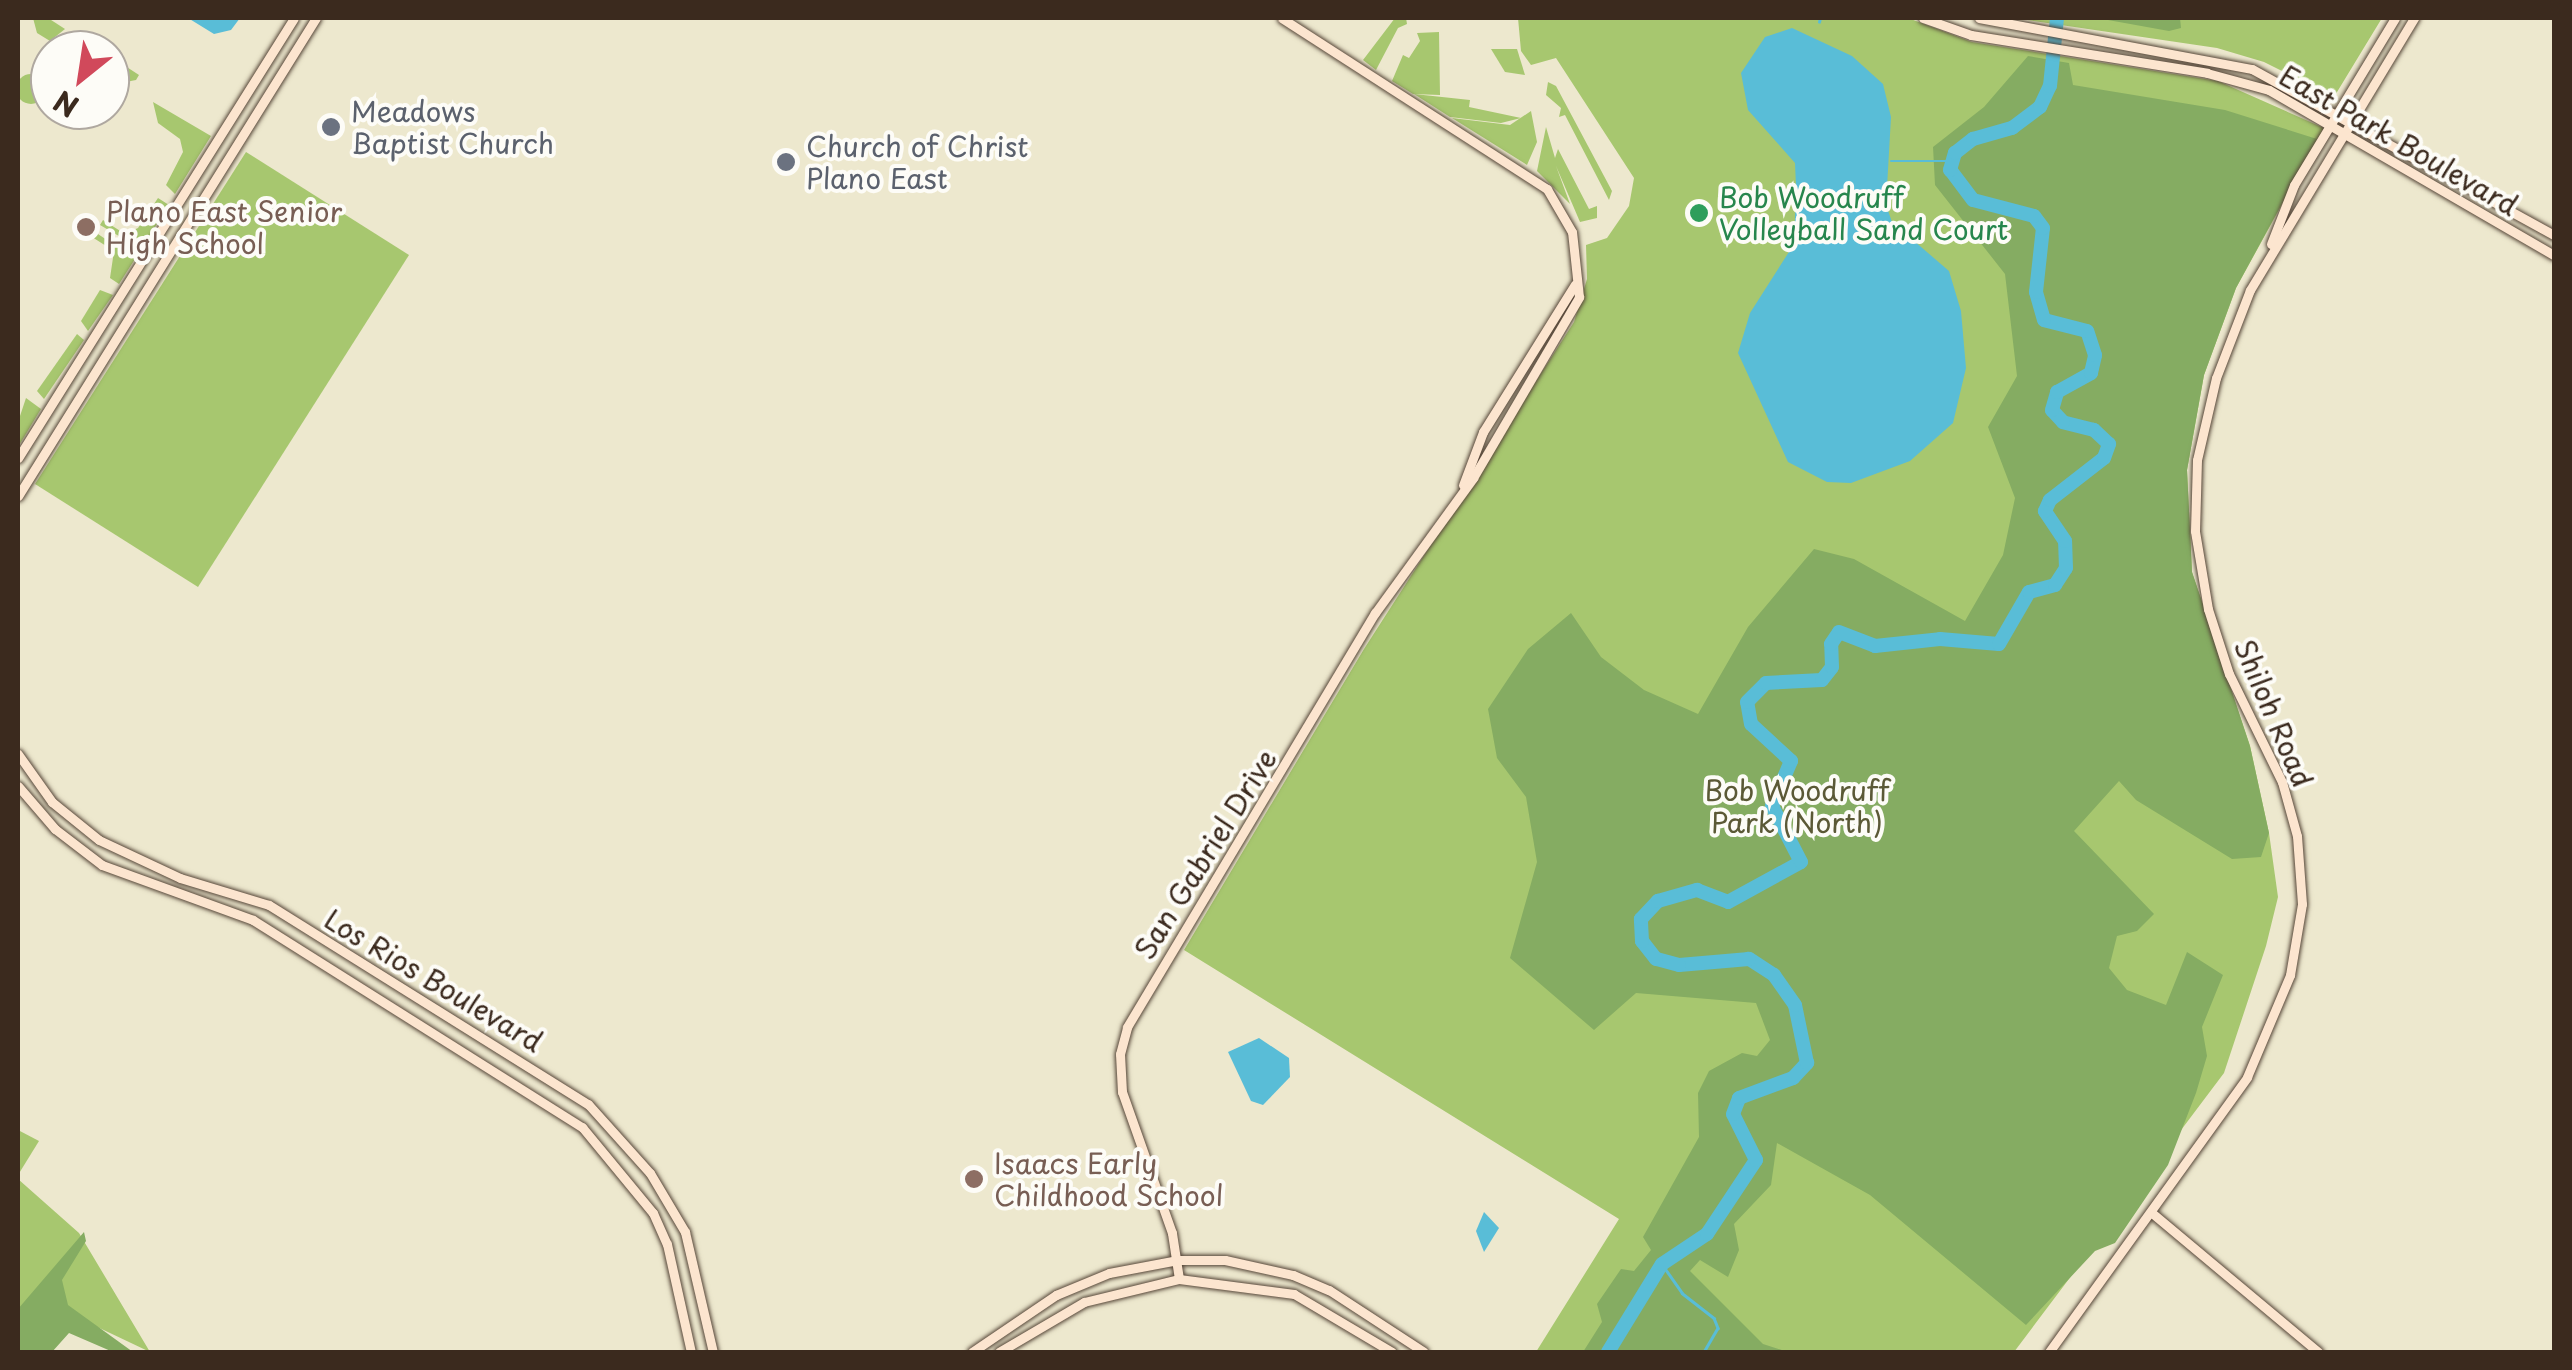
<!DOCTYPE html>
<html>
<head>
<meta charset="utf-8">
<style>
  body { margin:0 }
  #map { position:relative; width:2572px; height:1370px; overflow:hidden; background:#ede8ce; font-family:"Playpen Sans",sans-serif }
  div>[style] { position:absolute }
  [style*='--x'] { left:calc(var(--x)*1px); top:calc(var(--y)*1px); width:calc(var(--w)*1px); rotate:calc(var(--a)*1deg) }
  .green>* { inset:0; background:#a7c76f }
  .round { border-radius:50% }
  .forest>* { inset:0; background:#85ac62 }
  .water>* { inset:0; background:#59bdd7 }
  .stream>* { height:2.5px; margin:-1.25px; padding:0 1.25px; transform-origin:1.25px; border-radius:1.25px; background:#59bdd7 }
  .river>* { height:14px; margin:-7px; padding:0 7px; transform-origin:7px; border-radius:7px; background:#59bdd7 }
  .roads { filter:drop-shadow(0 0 2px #564638) drop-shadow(0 0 2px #564638) }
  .secondary>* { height:9px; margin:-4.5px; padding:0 4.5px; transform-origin:4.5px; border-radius:4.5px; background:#fce5cf }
  .dots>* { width:28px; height:28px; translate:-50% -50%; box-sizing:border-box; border:5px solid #fdfcf7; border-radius:50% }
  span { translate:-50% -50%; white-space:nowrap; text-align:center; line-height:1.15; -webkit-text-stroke:8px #fdfcf7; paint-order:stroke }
  .worship-label { font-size:28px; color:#5b616d }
  .left { translate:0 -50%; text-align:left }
  .street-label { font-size:28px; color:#3b2a1e }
  .leisure-label { font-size:28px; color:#27864d }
  .education-label { font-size:28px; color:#785e54 }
  .park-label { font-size:28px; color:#5b5936 }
  .frame { position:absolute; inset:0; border:20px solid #3b2a1e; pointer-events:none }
  .north { position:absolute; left:30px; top:30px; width:100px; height:100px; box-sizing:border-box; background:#fdfcf7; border:2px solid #afa8a0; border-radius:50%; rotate:210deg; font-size:28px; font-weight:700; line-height:40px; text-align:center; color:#3b2a1e }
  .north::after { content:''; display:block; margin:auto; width:35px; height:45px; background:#d1495b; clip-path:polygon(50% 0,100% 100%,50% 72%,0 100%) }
</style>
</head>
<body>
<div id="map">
  <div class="green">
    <div style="clip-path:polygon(33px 18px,48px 18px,65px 29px,50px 41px,37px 33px)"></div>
    <div style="clip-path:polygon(1395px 18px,1406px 18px,1407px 24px,1398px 28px,1376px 70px,1363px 60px)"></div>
    <div style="clip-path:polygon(1518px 18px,1908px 18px,1972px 42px,2218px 81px,2324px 128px,2236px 288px,2204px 375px,2187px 470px,2192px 572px,2250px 746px,2269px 833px,2278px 897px,2266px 946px,2224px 1073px,2014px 1352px,1536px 1352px,1619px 1219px,1184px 950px,1364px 649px,1574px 322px,1587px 279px,1586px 245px,1607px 238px,1629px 206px,1634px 178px,1556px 58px,1531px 65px,1521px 51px)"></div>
    <div style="clip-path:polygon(2014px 18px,2382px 18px,2334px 97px,2264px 62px,2217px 48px)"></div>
    <div style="clip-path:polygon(1439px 32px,1440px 95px,1413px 94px,1392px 81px,1403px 55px,1409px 58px,1420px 41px,1417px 33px)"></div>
    <div style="clip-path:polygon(1491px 49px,1517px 49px,1525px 75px,1505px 72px)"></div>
    <div style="clip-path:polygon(110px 56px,139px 75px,136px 80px,110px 85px)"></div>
    <div class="round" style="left:16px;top:74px;width:30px;height:30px"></div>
    <div style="clip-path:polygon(1548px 82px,1556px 86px,1612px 191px,1609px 200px,1565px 115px,1559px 117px,1561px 108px,1546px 95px)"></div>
    <div style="clip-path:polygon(1414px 94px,1470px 100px,1469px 107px,1521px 118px,1501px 123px,1450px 117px)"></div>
    <div style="clip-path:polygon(153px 102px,211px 136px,175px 194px,166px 185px,183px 152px,180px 139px,158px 123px)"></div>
    <div style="clip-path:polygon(1531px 111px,1537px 142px,1527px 165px,1452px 118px,1510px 125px)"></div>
    <div style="clip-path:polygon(1546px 127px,1555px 158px,1558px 149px,1589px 209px,1597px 206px,1597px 218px,1580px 222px,1556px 166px,1570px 204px,1537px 171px)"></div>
    <div style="clip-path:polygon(246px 152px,409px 255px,198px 587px,35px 484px)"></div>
    <div style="clip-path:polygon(158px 198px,169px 205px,141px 249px,100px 225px,103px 220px,125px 234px,138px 228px)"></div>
    <div style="clip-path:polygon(95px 232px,135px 259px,119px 284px,110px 278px,114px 251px,92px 237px)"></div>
    <div style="clip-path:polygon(100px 290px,113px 295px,88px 331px,81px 321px)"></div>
    <div style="clip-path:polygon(77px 334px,84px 340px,44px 399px,37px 391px)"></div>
    <div style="clip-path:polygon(26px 398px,41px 409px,18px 447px,18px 422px)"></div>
    <div style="clip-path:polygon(18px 1130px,39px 1141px,18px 1175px)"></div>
    <div style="clip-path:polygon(18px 1179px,79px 1233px,150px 1352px,32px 1296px,18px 1352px)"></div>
  </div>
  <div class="forest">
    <div style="clip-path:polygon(2097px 18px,2180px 18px,2181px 28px,2169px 31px)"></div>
    <div style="clip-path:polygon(2028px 56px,2069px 63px,2073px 85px,2225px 110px,2317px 139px,2236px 288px,2204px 375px,2187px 470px,2192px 572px,2250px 746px,2269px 833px,2261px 857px,2232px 859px,2136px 800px,2119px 781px,2074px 831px,2154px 914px,2137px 931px,2117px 936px,2109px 968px,2127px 990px,2166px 1005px,2187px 952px,2223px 975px,2202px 1027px,2207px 1056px,2196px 1093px,2168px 1165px,2115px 1243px,2095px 1251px,2026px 1325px,1870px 1195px,1777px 1143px,1771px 1185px,1734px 1224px,1739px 1250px,1728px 1277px,1700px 1260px,1690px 1271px,1763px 1344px,1788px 1352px,1583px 1352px,1602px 1322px,1597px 1304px,1621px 1269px,1634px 1271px,1651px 1250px,1643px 1237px,1699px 1137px,1698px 1093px,1709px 1071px,1742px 1053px,1757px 1056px,1770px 1040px,1756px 1003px,1636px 993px,1594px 1030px,1510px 958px,1537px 862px,1526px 797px,1497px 758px,1488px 709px,1528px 649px,1571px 613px,1601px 657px,1644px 690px,1698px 714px,1748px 627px,1814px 549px,1854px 559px,1965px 621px,2003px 555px,2015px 498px,1988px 427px,2017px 376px,2005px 274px,1935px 185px,1933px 147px,1984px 107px)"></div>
    <div style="clip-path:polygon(84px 1232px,86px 1241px,62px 1280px,68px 1305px,133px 1352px,113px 1352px,69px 1333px,52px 1352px,18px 1352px,18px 1309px)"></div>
  </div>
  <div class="water">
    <div style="clip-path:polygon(188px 18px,240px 18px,231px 30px,214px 34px)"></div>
    <div style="clip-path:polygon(1792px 28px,1852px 56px,1883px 84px,1891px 117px,1886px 205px,1892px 222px,1949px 271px,1961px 311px,1966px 368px,1953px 423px,1910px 461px,1851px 483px,1827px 482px,1788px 462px,1738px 353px,1750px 313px,1794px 244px,1796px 187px,1795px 163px,1748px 110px,1741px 73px,1765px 37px)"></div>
    <div style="clip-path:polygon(1259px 1038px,1289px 1058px,1290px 1077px,1263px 1105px,1251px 1101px,1228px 1052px)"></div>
    <div style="clip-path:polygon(1484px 1212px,1499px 1228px,1484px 1252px,1476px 1231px)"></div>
  </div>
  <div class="stream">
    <div style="--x:1819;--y:22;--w:4;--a:-76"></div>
    <div style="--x:1891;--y:161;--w:61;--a:0"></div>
    <div style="--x:1662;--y:1264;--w:35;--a:55"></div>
    <div style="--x:1682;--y:1293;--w:41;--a:38"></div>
    <div style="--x:1714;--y:1318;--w:11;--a:68"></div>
    <div style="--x:1718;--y:1328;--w:28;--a:120"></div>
  </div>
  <div class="river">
    <div style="--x:1608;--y:1352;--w:103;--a:-58.5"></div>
    <div style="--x:1662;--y:1264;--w:54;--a:-33.7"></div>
    <div style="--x:1707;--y:1234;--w:89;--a:-56.5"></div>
    <div style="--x:1756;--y:1160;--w:51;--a:-116.6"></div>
    <div style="--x:1733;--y:1114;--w:17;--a:-69"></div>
    <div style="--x:1739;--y:1098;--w:58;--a:-20.3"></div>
    <div style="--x:1793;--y:1078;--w:21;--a:-47"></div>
    <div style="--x:1807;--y:1063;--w:59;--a:-101.7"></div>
    <div style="--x:1795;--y:1005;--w:37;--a:-125"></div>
    <div style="--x:1774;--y:975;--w:30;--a:-147"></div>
    <div style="--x:1749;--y:959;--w:70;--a:175.1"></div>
    <div style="--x:1679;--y:965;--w:24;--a:-165"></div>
    <div style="--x:1656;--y:959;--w:23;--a:-128"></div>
    <div style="--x:1642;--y:941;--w:22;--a:-93"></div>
    <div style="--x:1641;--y:919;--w:25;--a:-47"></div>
    <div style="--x:1658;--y:901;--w:41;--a:-15.8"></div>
    <div style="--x:1697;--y:890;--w:33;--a:21"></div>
    <div style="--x:1728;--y:902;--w:83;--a:-28.7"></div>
    <div style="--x:1801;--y:862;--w:63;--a:-117.4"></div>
    <div style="--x:1772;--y:806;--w:49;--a:-67.1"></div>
    <div style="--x:1791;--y:761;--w:54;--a:-137.2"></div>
    <div style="--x:1751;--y:724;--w:22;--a:-100"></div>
    <div style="--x:1747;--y:702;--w:27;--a:-45"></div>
    <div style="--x:1766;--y:683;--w:56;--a:-3.1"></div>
    <div style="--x:1822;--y:680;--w:16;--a:-52"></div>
    <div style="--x:1832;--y:667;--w:23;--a:-92"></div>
    <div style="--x:1831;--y:644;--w:14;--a:-56"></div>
    <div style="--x:1839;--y:632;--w:39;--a:21"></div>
    <div style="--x:1875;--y:646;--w:65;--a:-6.1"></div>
    <div style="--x:1940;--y:639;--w:59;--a:4.8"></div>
    <div style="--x:1999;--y:644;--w:60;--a:-60"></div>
    <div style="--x:2029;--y:592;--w:27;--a:-15"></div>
    <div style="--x:2055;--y:585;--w:20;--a:-57"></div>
    <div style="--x:2066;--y:568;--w:27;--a:-92"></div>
    <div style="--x:2065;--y:541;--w:36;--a:-124"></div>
    <div style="--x:2045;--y:511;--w:12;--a:-66"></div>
    <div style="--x:2050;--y:500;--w:68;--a:-37.9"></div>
    <div style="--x:2104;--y:458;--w:15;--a:-70"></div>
    <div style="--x:2109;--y:444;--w:21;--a:-137"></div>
    <div style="--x:2094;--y:430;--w:32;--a:-166"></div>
    <div style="--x:2063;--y:422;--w:16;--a:-133"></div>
    <div style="--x:2052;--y:410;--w:19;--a:-74"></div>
    <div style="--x:2057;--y:392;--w:39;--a:-29"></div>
    <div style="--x:2091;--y:373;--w:18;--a:-77"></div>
    <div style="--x:2095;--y:355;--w:25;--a:-108"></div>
    <div style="--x:2087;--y:331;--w:44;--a:-165.7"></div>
    <div style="--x:2044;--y:320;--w:29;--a:-106"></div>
    <div style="--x:2036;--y:292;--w:64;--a:-83.8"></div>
    <div style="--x:2043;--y:228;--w:15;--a:-127"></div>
    <div style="--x:2034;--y:216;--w:63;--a:-165.3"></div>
    <div style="--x:1973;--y:200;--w:38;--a:-127"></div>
    <div style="--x:1950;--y:170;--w:18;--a:-74"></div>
    <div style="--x:1955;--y:153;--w:23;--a:-38"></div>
    <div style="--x:1973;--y:139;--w:41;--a:-15.8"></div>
    <div style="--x:2012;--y:128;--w:35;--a:-37"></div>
    <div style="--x:2040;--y:107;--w:23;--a:-65"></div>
    <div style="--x:2050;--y:86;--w:68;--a:-84.1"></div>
  </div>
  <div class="roads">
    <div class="secondary">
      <div style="--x:1923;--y:18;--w:51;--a:19.5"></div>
      <div style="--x:1971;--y:35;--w:239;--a:9.1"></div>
      <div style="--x:2207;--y:73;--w:64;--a:15.3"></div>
      <div style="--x:2269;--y:90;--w:329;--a:30.1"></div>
      <div style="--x:1979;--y:18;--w:278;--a:10.6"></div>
      <div style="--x:2252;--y:69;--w:345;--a:28.8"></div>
      <div style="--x:2271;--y:244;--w:63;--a:-68.7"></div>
      <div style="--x:2294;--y:185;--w:195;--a:-58.8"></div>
      <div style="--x:18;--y:458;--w:519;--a:-57.9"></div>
      <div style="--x:1463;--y:485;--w:57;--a:-69.3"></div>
      <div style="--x:1483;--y:432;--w:174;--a:-58.1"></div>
      <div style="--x:18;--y:496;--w:563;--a:-58.06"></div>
      <div style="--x:18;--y:754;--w:59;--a:54.7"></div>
      <div style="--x:52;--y:802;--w:60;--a:39"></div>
      <div style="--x:99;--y:840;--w:89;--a:25.1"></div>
      <div style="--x:180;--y:878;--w:93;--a:16.9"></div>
      <div style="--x:269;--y:905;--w:376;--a:32"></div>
      <div style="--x:588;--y:1104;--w:93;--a:48.1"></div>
      <div style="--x:650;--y:1173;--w:69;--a:59.3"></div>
      <div style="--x:685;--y:1232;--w:123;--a:76.9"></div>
      <div style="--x:18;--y:786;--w:57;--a:49.3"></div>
      <div style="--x:55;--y:829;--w:59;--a:37.5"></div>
      <div style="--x:102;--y:865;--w:161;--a:20"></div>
      <div style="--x:253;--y:920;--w:389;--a:32.2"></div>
      <div style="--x:582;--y:1127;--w:112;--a:50.5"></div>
      <div style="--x:653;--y:1213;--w:34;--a:66"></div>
      <div style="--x:667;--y:1244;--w:111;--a:77.5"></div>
      <div style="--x:2152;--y:1213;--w:217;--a:39.9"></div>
      <div style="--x:1179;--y:1279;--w:47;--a:-98.7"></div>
      <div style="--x:1172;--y:1233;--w:150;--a:-109.5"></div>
      <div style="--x:1122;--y:1092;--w:38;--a:-93"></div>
      <div style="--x:1120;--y:1054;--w:28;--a:-75"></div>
      <div style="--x:1127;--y:1027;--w:483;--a:-59.1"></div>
      <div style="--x:1375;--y:613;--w:167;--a:-54"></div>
      <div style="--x:1473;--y:478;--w:210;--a:-59.6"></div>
      <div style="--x:1579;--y:297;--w:65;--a:-96.1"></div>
      <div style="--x:1572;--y:232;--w:50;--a:-120.2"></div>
      <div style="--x:1547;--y:189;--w:315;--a:-147.2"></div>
      <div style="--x:972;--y:1352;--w:102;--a:-34.2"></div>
      <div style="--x:1056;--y:1295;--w:57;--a:-22.5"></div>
      <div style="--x:1109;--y:1273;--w:70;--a:-10.7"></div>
      <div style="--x:1178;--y:1260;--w:47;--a:0"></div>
      <div style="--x:1225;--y:1260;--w:70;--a:12.4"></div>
      <div style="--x:1293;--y:1275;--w:39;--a:23"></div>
      <div style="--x:1329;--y:1290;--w:113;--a:33.1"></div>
      <div style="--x:999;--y:1352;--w:99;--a:-30.5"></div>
      <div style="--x:1084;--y:1302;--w:98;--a:-13.6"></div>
      <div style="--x:1179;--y:1279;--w:116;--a:7.4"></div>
      <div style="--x:1294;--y:1294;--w:114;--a:30.6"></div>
      <div style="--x:2049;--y:1352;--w:339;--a:-54.2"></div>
      <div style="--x:2247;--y:1077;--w:111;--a:-67.1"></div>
      <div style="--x:2290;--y:975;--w:72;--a:-80.4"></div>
      <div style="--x:2302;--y:904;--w:68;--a:-94.2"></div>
      <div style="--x:2297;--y:836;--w:56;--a:-105.5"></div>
      <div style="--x:2282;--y:782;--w:120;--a:-116.1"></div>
      <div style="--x:2229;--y:674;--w:68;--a:-107.9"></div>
      <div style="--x:2208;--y:609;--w:79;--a:-99.5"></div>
      <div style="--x:2195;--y:531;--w:71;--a:-88.4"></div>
      <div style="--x:2197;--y:460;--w:84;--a:-77"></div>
      <div style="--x:2216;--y:378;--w:94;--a:-68.9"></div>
      <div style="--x:2250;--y:290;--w:318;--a:-58.9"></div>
    </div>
  </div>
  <div class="dots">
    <div style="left:331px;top:127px;background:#6b7280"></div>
    <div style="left:786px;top:162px;background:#6b7280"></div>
    <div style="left:1699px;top:213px;background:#2e9e5b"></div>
    <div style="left:86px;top:227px;background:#8d6e63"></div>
    <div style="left:974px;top:1179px;background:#8d6e63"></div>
  </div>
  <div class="worship-label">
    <span class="left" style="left:351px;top:127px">Meadows<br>Baptist Church</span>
    <span class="left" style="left:806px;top:162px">Church of Christ<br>Plano East</span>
  </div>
  <div class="street-label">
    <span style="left:2399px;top:140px;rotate:30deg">East Park Boulevard</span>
    <span style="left:2274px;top:713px;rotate:67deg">Shiloh Road</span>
    <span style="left:1205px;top:854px;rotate:-58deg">San Gabriel Drive</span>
    <span style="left:434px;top:980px;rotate:31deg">Los Rios Boulevard</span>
  </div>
  <div class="leisure-label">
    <span class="left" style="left:1719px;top:213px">Bob Woodruff<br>Volleyball Sand Court</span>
  </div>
  <div class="education-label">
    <span class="left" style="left:106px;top:227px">Plano East Senior<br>High School</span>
    <span class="left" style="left:994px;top:1179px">Isaacs Early<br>Childhood School</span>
  </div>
  <div class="park-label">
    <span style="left:1797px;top:806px">Bob Woodruff<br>Park (North)</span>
  </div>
  <div class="frame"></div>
  <div class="north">N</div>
</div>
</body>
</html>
